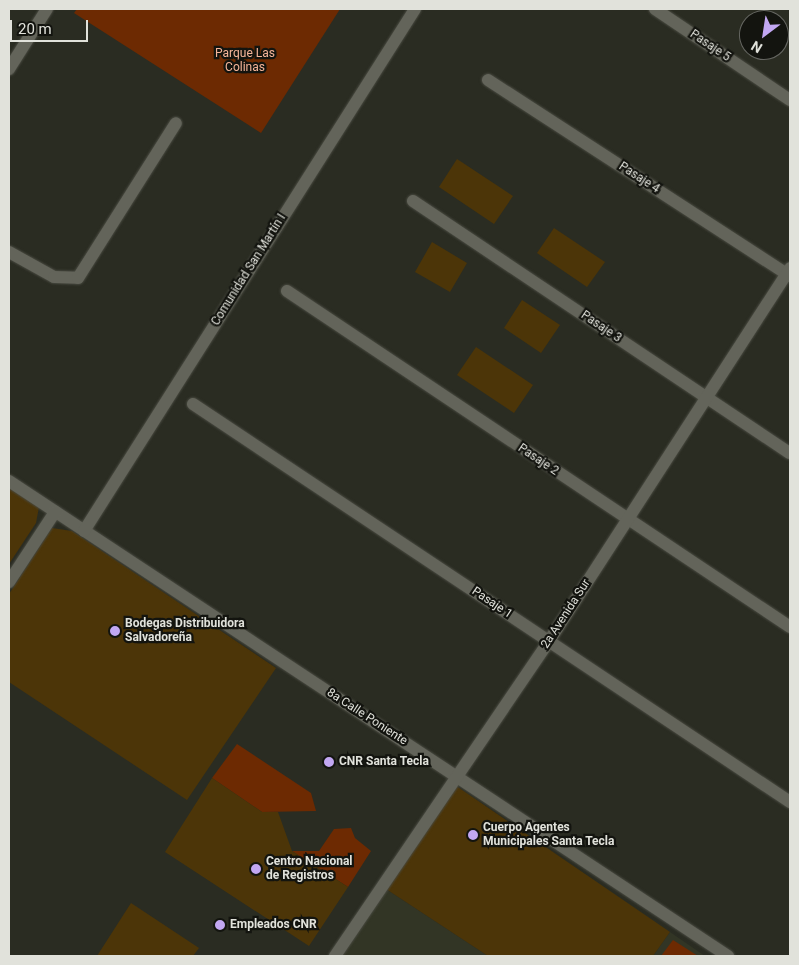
<!DOCTYPE html>
<html>
<head>
<meta charset="utf-8">
<style>
  body { margin:0 }
  #map { position:relative; width:799px; height:965px; overflow:hidden; background:#2a2c22; font-family:Roboto,sans-serif }
  div>[style] { position:absolute }
  [style*='--x'] { left:calc(var(--x)*1px); top:calc(var(--y)*1px); width:calc(var(--w)*1px); rotate:calc(var(--a)*1deg) }
  .built>* { inset:0; background:#323525 }
  .green>* { inset:0; background:#6d2a02 }
  .building>* { inset:0; background:#4c3508 }
  .roads { filter:drop-shadow(0 0 1px #494a41) drop-shadow(0 0 1px #494a41) }
  .street>* { height:12px; margin:-6px; padding:0 6px; transform-origin:6px; border-radius:6px; background:#63645a }
  .dots>* { width:14px; height:14px; translate:-50% -50%; box-sizing:border-box; border:2px solid #13140f; border-radius:50% }
  span { translate:-50% -50%; white-space:nowrap; text-align:center; line-height:1.15; -webkit-text-stroke:4.5px #13140f; paint-order:stroke }
  .street-label { font-size:12px; color:#e1e2db }
  .park-label { font-size:12px; color:#f5b599 }
  .poi-label { font-size:12px; color:#e1e2db; font-weight:700 }
  .left { translate:0 -50%; text-align:left }
  .frame { position:absolute; inset:0; border:10px solid #e1e2db; pointer-events:none }
  .north { position:absolute; left:739px; top:10px; width:50px; height:50px; box-sizing:border-box; background:#13140f; border:1px solid #656661; border-radius:50%; rotate:211deg; font-size:14px; font-weight:700; line-height:20px; text-align:center; color:#e1e2db }
  .north::after { content:''; display:block; margin:auto; width:18px; height:22px; background:#c2a7f2; clip-path:polygon(50% 0,100% 100%,50% 72%,0 100%) }
  .scale { position:absolute; left:10px; top:20px; width:78px; height:22px; box-sizing:border-box; border:2px solid #e1e2db; border-top:0; padding-left:6px; font-size:15px; line-height:18px; white-space:nowrap; color:#e1e2db; -webkit-text-stroke:4px #13140f; paint-order:stroke }
</style>
</head>
<body>
<div id="map">
  <div class="built">
    <div style="clip-path:polygon(383px 887px,488px 956px,337px 956px)"></div>
    <div style="clip-path:polygon(670px 932px,705px 956px,653px 956px)"></div>
  </div>
  <div class="green">
    <div style="clip-path:polygon(77px 9px,340px 9px,261px 133px,74px 13px)"></div>
    <div style="clip-path:polygon(237px 744px,311px 793px,316px 811px,262px 812px,212px 778px)"></div>
    <div style="clip-path:polygon(351px 828px,355px 838px,371px 851px,348px 887px,292px 851px,319px 851px,334px 829px)"></div>
    <div style="clip-path:polygon(673px 940px,698px 956px,661px 956px)"></div>
  </div>
  <div class="building">
    <div style="clip-path:polygon(457px 159px,513px 196px,494px 224px,439px 187px)"></div>
    <div style="clip-path:polygon(554px 228px,605px 262px,587px 287px,537px 253px)"></div>
    <div style="clip-path:polygon(432px 242px,467px 263px,450px 292px,415px 272px)"></div>
    <div style="clip-path:polygon(522px 300px,560px 325px,541px 353px,504px 328px)"></div>
    <div style="clip-path:polygon(476px 347px,533px 385px,514px 413px,457px 375px)"></div>
    <div style="clip-path:polygon(9px 487px,39px 507px,36px 523px,9px 564px)"></div>
    <div style="clip-path:polygon(52px 528px,72px 531px,276px 668px,187px 800px,9px 682px,9px 594px)"></div>
    <div style="clip-path:polygon(212px 778px,262px 812px,278px 812px,292px 851px,348px 887px,309px 946px,165px 852px)"></div>
    <div style="clip-path:polygon(452px 783px,670px 932px,653px 956px,488px 956px,383px 887px)"></div>
    <div style="clip-path:polygon(131px 903px,199px 948px,193px 956px,97px 956px)"></div>
  </div>
  <div class="roads">
    <div class="street">
      <div style="--x:655;--y:9;--w:163;--a:34"></div>
      <div style="--x:9;--y:69;--w:71;--a:-57.7"></div>
      <div style="--x:488;--y:80;--w:360;--a:33"></div>
      <div style="--x:413;--y:201;--w:453;--a:33.8"></div>
      <div style="--x:9;--y:252;--w:51;--a:29.1"></div>
      <div style="--x:54;--y:277;--w:24;--a:2"></div>
      <div style="--x:78;--y:278;--w:183;--a:-57.7"></div>
      <div style="--x:287;--y:291;--w:605;--a:33.74"></div>
      <div style="--x:193;--y:404;--w:718;--a:33.69"></div>
      <div style="--x:9;--y:481;--w:862;--a:33.45"></div>
      <div style="--x:84;--y:531;--w:618;--a:-57.62"></div>
      <div style="--x:9;--y:582;--w:84;--a:-56.7"></div>
      <div style="--x:335;--y:956;--w:381;--a:-55.8"></div>
      <div style="--x:549;--y:641;--w:444;--a:-57.1"></div>
    </div>
  </div>
  <div class="dots">
    <div style="left:115px;top:631px;background:#c2a7f2"></div>
    <div style="left:329px;top:762px;background:#c2a7f2"></div>
    <div style="left:473px;top:835px;background:#c2a7f2"></div>
    <div style="left:256px;top:869px;background:#c2a7f2"></div>
    <div style="left:220px;top:925px;background:#c2a7f2"></div>
  </div>
  <div class="street-label">
    <span style="left:710px;top:46px;rotate:34deg">Pasaje 5</span>
    <span style="left:639px;top:178px;rotate:33deg">Pasaje 4</span>
    <span style="left:249px;top:270px;rotate:-58deg">Comunidad San Martín I</span>
    <span style="left:601px;top:327px;rotate:34deg">Pasaje 3</span>
    <span style="left:538px;top:460px;rotate:34deg">Pasaje 2</span>
    <span style="left:492px;top:603px;rotate:34deg">Pasaje 1</span>
    <span style="left:566px;top:614px;rotate:-57deg">2a Avenida Sur</span>
    <span style="left:367px;top:717px;rotate:33deg">8a Calle Poniente</span>
  </div>
  <div class="park-label">
    <span style="left:245px;top:61px">Parque Las<br>Colinas</span>
  </div>
  <div class="poi-label">
    <span class="left" style="left:125px;top:631px">Bodegas Distribuidora<br>Salvadoreña</span>
    <span class="left" style="left:339px;top:762px">CNR Santa Tecla</span>
    <span class="left" style="left:483px;top:835px">Cuerpo Agentes<br>Municipales Santa Tecla</span>
    <span class="left" style="left:266px;top:869px">Centro Nacional<br>de Registros</span>
    <span class="left" style="left:230px;top:925px">Empleados CNR</span>
  </div>
  <div class="frame"></div>
  <div class="north">N</div>
  <div class="scale">20 m</div>
</div>
</body>
</html>
